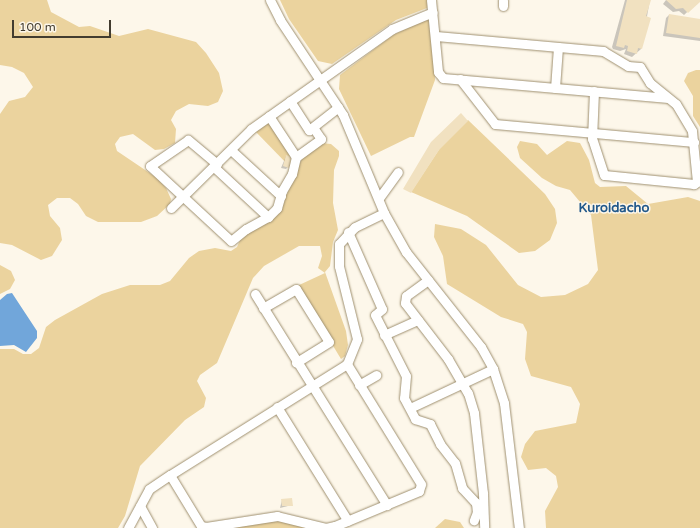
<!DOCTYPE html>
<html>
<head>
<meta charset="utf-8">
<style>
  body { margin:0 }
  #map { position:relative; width:700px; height:528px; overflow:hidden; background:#fdf7ea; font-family:"Varela Round",sans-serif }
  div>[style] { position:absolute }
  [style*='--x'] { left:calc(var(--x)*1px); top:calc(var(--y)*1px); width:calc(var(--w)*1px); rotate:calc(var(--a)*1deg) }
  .green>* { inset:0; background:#ebd39e }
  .water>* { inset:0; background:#71a6da }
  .shadow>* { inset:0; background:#0003 }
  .building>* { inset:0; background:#f1e1c0 }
  .roads { filter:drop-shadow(0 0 1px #9f9070) drop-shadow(0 0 1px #9f9070) }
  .minor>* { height:9px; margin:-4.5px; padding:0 4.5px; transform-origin:4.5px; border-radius:4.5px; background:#fff }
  span { translate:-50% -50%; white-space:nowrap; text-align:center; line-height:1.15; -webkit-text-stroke:3px #fdf7ea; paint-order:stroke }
  .quarter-label { font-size:13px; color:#21588a; font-weight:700 }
  .scale { position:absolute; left:12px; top:20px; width:99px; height:18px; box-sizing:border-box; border:2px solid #423c2f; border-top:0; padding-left:5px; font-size:12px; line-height:14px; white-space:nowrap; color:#423c2f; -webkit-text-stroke:3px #fdf7ea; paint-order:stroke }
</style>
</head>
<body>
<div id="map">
  <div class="green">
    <div style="clip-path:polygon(0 0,47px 0,51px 12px,79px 27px,90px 26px,119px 36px,148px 29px,196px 42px,206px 53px,219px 73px,223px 91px,218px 102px,208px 106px,189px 104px,176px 111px,171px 120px,176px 129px,175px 143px,164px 149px,155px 150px,133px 134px,120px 137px,115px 144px,117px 151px,157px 178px,166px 188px,171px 199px,170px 204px,157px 216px,141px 222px,98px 222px,86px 216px,78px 204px,70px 198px,57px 198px,48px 205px,50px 216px,60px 228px,62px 240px,52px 256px,41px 260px,12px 245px,0 243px,0 114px,9px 101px,25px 97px,33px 87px,24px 73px,12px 67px,0 65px)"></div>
    <div style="clip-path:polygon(280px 0,429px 0,430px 4px,427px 8px,396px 20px,332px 64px,318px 61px,289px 19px)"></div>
    <div style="clip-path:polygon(427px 19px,432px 21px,435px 80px,414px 137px,410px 137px,371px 156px,339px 89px,340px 75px,393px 35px)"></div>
    <div style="clip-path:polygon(696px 70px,700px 70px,700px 127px,693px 116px,693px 96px,684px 81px,688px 73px)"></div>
    <div style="clip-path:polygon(468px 120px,545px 194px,555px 209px,557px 223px,550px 240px,535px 251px,519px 253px,467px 216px,411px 192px,442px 145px)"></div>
    <div style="clip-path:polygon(269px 122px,294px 157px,291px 168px,255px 131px)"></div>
    <div style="clip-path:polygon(520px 141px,537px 144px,547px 155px,567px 141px,580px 143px,589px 160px,595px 183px,600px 187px,626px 186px,648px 204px,688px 197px,700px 201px,700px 528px,546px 528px,545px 511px,558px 487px,556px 476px,546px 468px,528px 470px,521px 457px,525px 444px,535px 431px,576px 423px,580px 404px,571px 387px,531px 376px,525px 359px,527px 332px,523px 324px,501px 317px,447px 284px,443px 256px,434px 237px,435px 224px,461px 229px,486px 245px,518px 285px,541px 297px,565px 295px,588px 284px,598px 270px,591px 215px,570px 190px,556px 186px,542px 178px,520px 158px,517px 147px)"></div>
    <div style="clip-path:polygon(321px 143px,331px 144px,339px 151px,339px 156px,334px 170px,333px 203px,338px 230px,333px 242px,330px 266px,325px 272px,346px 331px,348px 345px,345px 356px,341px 359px,297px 286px,325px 273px,318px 268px,322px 256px,320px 246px,299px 246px,264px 266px,253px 278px,217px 363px,200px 375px,197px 381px,206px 398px,204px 407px,185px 420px,140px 466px,125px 516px,118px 528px,0 528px,0 349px,14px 349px,23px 354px,31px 354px,39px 348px,46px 327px,55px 320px,102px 294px,130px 285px,160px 285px,170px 281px,189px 258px,199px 251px,215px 248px,231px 251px,237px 247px,242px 236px,275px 214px,287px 194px,303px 156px)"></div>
    <div style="clip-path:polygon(0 265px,11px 271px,15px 280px,10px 289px,0 294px)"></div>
    <div style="clip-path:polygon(445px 519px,460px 522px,464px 528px,435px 528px)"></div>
    <div style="clip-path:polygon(272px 521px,282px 521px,314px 528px,231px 528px)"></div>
  </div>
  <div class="water">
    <div style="clip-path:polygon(12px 293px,37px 331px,37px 338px,26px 352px,14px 345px,0 346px,0 300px,7px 294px)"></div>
  </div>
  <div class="shadow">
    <div style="clip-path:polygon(625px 0,650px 0,641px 49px,632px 57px,624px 54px,626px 49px,620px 51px,613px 49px,612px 47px)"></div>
    <div style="clip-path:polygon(666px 0,700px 0,684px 15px,679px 11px,673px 12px,663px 4px)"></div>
    <div style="clip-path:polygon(669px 15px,700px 20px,700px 41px,663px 36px,666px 18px)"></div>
    <div style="clip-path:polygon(286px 156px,288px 167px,286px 169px,281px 168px)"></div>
    <div style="clip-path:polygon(282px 500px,292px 505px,280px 508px)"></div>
  </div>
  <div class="building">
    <div style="clip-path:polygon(627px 0,651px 0,646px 16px,651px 18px,642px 49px,638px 48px,637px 54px,627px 51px,628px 46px,625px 45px,624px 48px,616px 46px)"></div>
    <div style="clip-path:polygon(666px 0,700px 0,700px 2px,688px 13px,683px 8px,676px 9px)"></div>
    <div style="clip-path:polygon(669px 14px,700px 19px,700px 38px,666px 33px)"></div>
    <div style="clip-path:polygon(461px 113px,468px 121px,439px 150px,411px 193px,403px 189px,431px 142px)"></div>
    <div style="clip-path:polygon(286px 155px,292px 157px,289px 168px,283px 166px)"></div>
    <div style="clip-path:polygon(292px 498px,293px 506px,282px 506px,281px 499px)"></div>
  </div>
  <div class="roads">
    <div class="minor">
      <div style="--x:270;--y:0;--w:22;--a:63"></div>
      <div style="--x:280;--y:20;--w:114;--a:56.4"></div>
      <div style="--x:343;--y:115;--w:106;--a:67.3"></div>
      <div style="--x:384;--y:213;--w:45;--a:60.6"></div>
      <div style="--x:406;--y:252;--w:121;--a:51.7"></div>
      <div style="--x:481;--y:347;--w:25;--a:61"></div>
      <div style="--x:493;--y:369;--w:36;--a:72"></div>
      <div style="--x:504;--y:403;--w:126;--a:83.2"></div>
      <div style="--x:431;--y:0;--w:72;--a:84.4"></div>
      <div style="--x:438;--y:72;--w:8;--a:50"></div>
      <div style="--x:443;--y:78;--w:226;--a:5.1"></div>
      <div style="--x:503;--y:6;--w:6;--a:-90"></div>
      <div style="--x:436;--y:36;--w:168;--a:5.1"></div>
      <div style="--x:603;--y:51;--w:29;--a:31"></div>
      <div style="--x:628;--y:66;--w:12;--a:5"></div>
      <div style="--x:640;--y:67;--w:19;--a:58"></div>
      <div style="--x:650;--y:83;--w:33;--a:39"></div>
      <div style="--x:676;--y:104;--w:31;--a:59"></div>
      <div style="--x:692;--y:131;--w:51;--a:84.4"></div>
      <div style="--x:697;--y:182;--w:4;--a:146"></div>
      <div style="--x:694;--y:184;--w:90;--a:-174.3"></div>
      <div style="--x:604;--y:175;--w:38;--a:-108"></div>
      <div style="--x:592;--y:139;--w:48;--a:-87.6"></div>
      <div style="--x:460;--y:79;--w:57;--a:52.1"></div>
      <div style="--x:495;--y:124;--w:200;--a:5.2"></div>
      <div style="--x:555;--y:88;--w:41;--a:-85.8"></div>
      <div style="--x:290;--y:101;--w:35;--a:57"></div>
      <div style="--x:309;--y:130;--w:37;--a:-38"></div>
      <div style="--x:269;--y:116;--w:49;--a:56.6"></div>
      <div style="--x:231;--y:150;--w:68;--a:42.6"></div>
      <div style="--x:217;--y:164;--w:38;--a:-140"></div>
      <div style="--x:188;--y:140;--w:46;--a:145.6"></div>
      <div style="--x:150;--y:166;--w:110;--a:42.8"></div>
      <div style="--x:231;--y:241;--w:19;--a:-39"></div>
      <div style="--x:246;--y:229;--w:25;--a:-29"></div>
      <div style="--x:214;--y:167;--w:74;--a:42.8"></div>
      <div style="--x:268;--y:217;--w:13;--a:-45"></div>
      <div style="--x:277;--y:208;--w:18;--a:-74"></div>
      <div style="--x:282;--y:191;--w:20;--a:-60"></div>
      <div style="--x:292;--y:174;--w:17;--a:-77"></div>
      <div style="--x:296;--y:157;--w:31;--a:-36"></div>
      <div style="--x:321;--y:139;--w:14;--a:-124"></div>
      <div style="--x:379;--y:198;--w:32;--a:-54"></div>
      <div style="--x:171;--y:208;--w:112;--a:-44.6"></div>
      <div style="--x:251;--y:129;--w:173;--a:-35.3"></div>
      <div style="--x:392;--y:29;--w:44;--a:-22.5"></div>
      <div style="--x:348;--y:232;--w:84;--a:66.2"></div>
      <div style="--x:382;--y:309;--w:9;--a:139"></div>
      <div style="--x:375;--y:315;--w:68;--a:63.1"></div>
      <div style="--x:406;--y:376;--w:22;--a:95"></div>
      <div style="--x:404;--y:398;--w:24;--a:62"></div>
      <div style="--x:415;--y:419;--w:16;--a:18"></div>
      <div style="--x:430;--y:424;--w:22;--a:63"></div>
      <div style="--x:440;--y:444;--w:24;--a:52"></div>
      <div style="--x:455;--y:463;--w:26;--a:74"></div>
      <div style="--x:462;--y:488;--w:21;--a:47"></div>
      <div style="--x:476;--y:503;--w:9;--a:84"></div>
      <div style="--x:477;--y:512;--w:9;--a:111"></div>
      <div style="--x:428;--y:280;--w:27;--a:144"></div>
      <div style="--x:406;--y:296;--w:7;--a:98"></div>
      <div style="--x:405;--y:303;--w:71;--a:52.5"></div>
      <div style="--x:448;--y:359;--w:39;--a:60"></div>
      <div style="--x:468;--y:393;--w:21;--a:73"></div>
      <div style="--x:474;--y:413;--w:81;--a:83.6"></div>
      <div style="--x:483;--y:493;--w:35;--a:88"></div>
      <div style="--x:255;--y:294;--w:249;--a:58"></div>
      <div style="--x:263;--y:308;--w:38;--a:-30"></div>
      <div style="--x:296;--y:289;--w:62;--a:58.1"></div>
      <div style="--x:329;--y:342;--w:39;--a:148"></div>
      <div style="--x:384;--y:335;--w:37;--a:-24"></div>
      <div style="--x:359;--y:385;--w:20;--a:-30"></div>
      <div style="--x:277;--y:407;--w:134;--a:58.1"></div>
      <div style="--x:410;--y:408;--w:92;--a:-25.2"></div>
      <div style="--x:170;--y:475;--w:209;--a:-32.1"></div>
      <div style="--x:347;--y:364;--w:27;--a:-68"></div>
      <div style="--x:357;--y:339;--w:75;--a:-103.9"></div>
      <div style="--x:339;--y:266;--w:22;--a:-90"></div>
      <div style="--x:339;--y:244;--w:23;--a:-47"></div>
      <div style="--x:355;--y:227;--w:32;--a:-26"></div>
      <div style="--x:140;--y:506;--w:25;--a:61"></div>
      <div style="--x:128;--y:528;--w:44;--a:-61.7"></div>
      <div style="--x:149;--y:489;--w:25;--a:-34"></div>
      <div style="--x:170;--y:475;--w:60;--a:58.7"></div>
      <div style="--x:201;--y:526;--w:5;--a:11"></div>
      <div style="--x:206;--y:527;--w:72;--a:-8.8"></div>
      <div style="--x:277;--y:516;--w:50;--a:13.8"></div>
      <div style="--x:326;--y:528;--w:9;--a:-13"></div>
      <div style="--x:335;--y:526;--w:91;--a:-22.6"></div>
      <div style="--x:419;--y:491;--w:7;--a:-74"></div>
      <div style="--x:421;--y:484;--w:141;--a:-121.7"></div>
    </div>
  </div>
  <div class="quarter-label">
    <span style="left:614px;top:208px">Kuroidacho</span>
  </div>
  <div class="scale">100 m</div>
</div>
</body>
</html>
